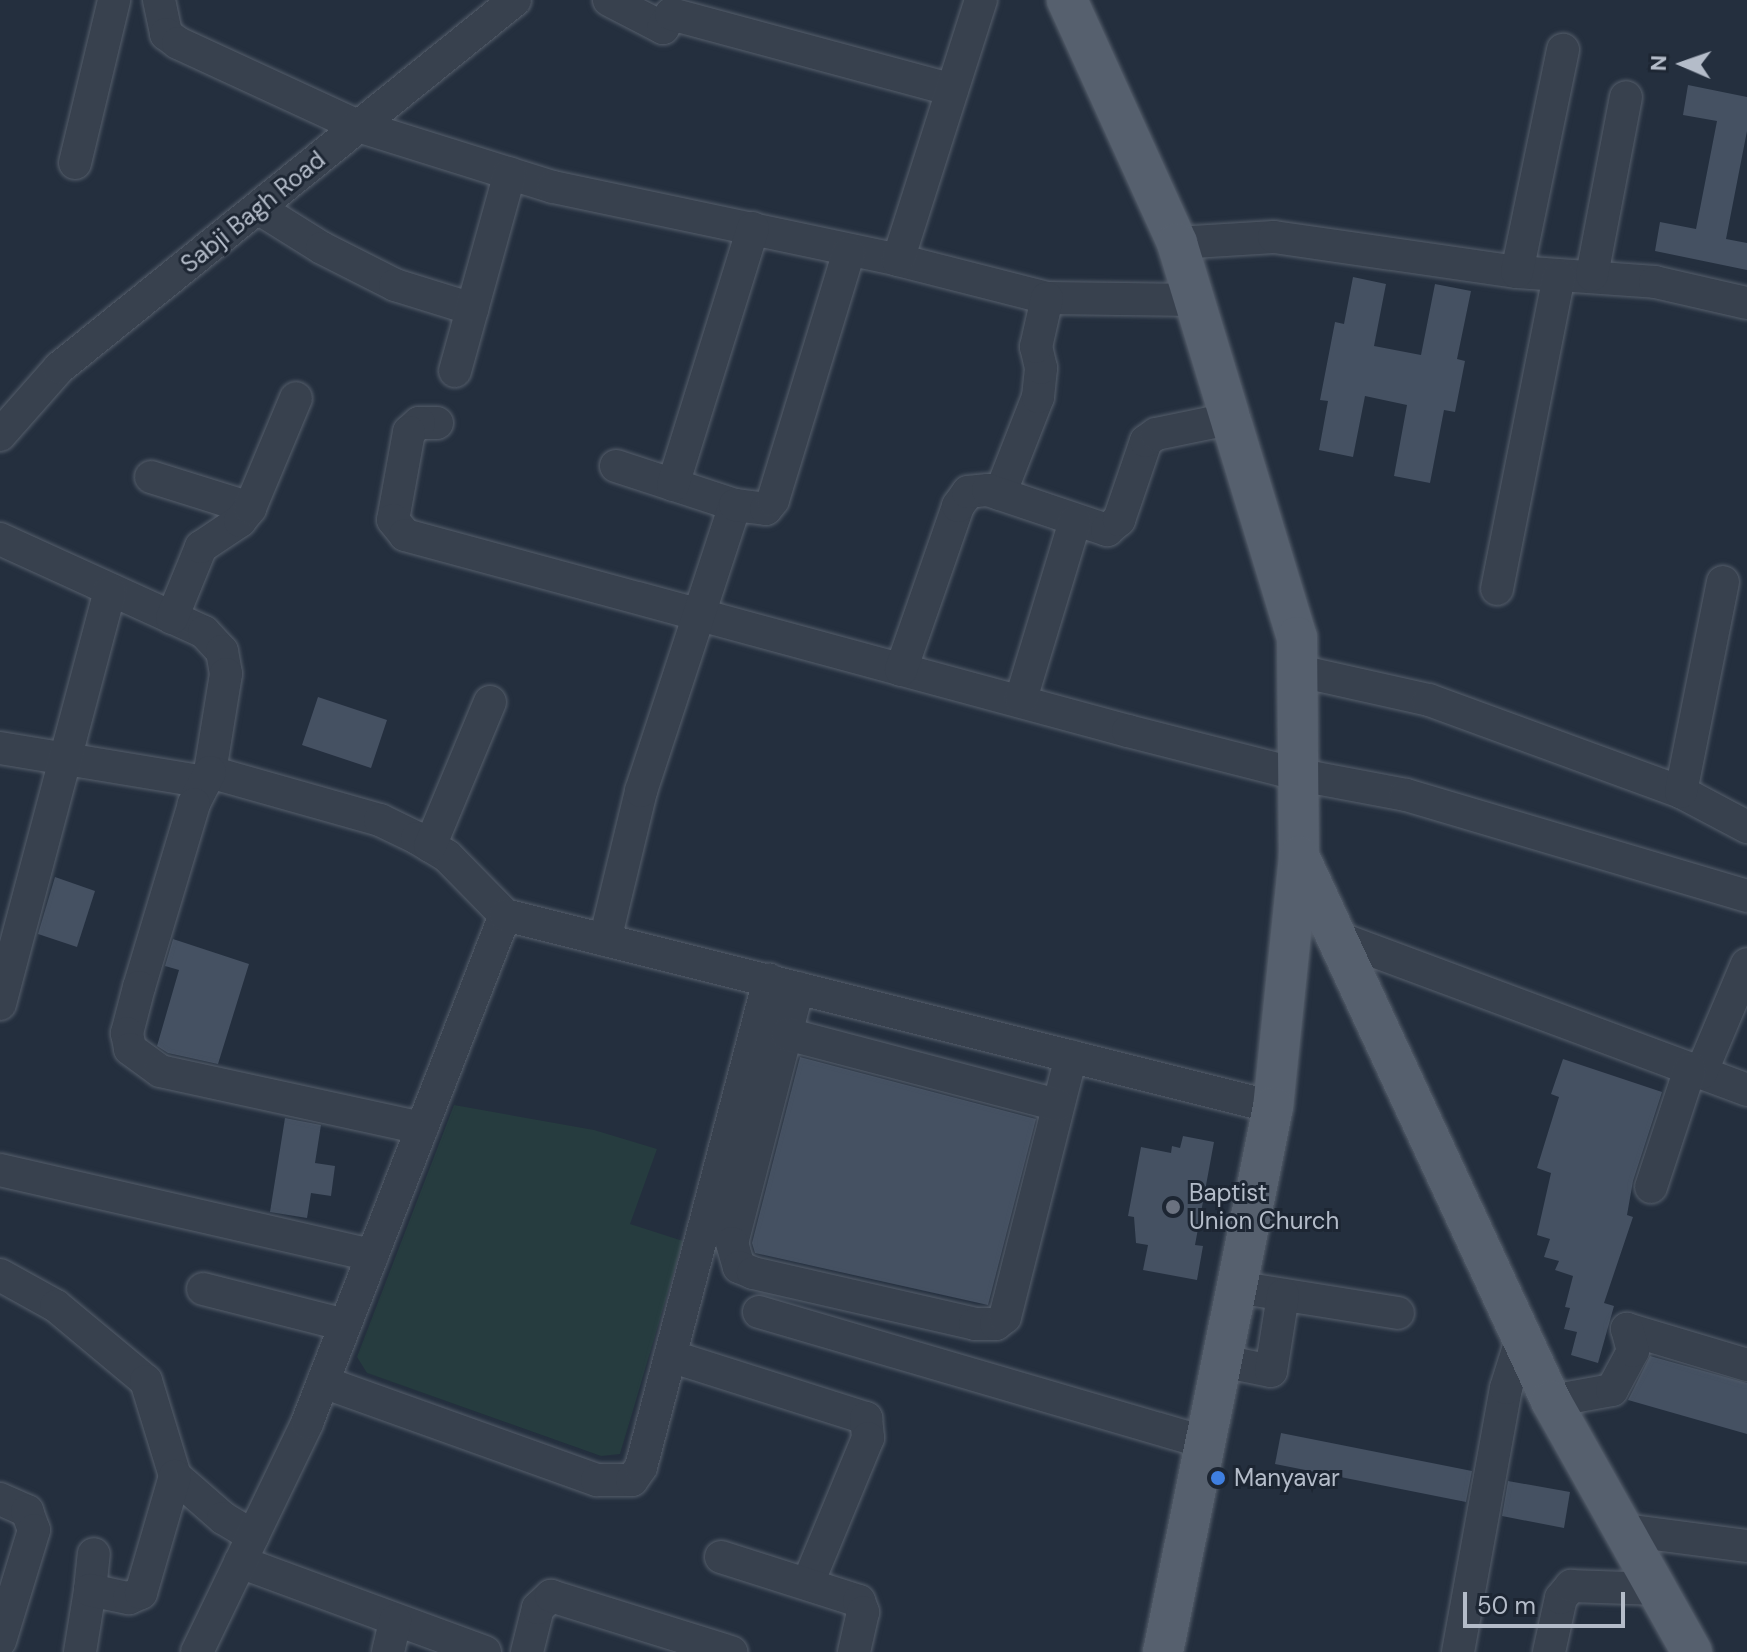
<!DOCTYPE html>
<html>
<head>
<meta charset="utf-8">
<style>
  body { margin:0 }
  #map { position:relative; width:1747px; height:1652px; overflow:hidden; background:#242f3e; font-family:"DM Sans",sans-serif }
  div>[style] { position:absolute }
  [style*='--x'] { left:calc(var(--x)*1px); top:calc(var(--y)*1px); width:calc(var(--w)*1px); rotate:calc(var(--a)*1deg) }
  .green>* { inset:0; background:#263c3f }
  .building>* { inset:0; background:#455162 }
  .roads { filter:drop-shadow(0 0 2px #565f6c) drop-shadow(0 0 2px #565f6c) }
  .minor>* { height:32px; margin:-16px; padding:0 16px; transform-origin:16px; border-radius:16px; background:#38414e }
  .major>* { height:40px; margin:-20px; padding:0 20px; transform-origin:20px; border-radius:20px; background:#56606e }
  .dots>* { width:22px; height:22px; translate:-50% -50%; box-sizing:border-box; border:4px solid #1d2633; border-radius:50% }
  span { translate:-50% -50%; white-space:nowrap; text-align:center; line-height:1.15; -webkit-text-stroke:6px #1d2633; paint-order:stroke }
  .street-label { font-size:24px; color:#b4bcc9 }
  .poi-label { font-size:24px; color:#b4bcc9 }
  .left { translate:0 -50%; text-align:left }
  .north { position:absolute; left:1643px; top:24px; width:80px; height:80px; -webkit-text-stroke:6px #1d2633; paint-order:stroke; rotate:272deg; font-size:22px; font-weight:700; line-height:32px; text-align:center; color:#b4bcc9 }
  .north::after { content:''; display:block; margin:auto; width:28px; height:36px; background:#b4bcc9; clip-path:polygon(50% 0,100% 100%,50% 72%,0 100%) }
  .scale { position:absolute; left:1463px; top:1592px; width:162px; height:36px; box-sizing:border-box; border:4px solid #b4bcc9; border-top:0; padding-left:10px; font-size:24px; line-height:28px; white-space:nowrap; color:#b4bcc9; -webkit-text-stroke:6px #1d2633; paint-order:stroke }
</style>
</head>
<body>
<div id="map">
  <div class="green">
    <div style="clip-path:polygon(454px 1105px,594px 1130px,657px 1149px,630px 1224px,683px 1241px,620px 1454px,601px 1456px,367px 1373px,357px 1357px)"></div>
  </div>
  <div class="building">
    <div style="clip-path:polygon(1688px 85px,1747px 97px,1747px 131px,1726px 239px,1747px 243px,1747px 270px,1655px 251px,1660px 222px,1696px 229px,1717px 121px,1683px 115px)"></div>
    <div style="clip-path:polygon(1353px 277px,1386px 284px,1374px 346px,1421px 355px,1435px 284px,1471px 291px,1457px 359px,1465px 361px,1455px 412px,1444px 410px,1430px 483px,1394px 476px,1407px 405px,1365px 396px,1353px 457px,1319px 450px,1328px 401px,1320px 400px,1335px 322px,1344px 324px)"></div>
    <div style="clip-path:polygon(318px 697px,387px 720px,371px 768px,302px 745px)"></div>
    <div style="clip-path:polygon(55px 877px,95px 891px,77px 947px,38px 934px)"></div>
    <div style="clip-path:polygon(173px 939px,249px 964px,218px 1064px,168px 1053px,157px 1046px,179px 970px,165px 966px)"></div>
    <div style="clip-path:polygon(800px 1057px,1036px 1119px,988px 1305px,755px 1253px,752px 1243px)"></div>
    <div style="clip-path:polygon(1563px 1059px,1662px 1092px,1633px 1181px,1627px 1215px,1633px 1217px,1604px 1303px,1614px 1306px,1598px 1363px,1571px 1355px,1577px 1332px,1564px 1329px,1570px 1308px,1565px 1307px,1573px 1276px,1555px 1270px,1559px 1261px,1544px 1257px,1550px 1239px,1537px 1235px,1551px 1173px,1537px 1168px,1559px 1097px,1551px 1094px)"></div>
    <div style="clip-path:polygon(285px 1118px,321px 1125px,315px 1163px,335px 1166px,331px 1196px,311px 1193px,307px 1218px,270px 1212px)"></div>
    <div style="clip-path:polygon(1183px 1136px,1214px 1142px,1195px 1245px,1203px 1246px,1197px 1280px,1143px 1270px,1148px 1245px,1136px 1243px,1134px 1217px,1128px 1216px,1141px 1147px,1171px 1153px,1172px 1146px,1180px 1148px)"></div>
    <div style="clip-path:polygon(1650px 1356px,1747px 1383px,1747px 1434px,1628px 1400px)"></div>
    <div style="clip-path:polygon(1281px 1433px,1472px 1471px,1466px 1502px,1275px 1464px)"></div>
    <div style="clip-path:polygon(1508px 1481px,1570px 1492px,1564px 1528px,1502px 1516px)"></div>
  </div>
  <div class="roads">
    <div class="minor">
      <div style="--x:159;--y:0;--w:35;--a:78"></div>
      <div style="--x:166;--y:34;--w:15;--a:37"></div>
      <div style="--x:178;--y:43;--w:198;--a:24.8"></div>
      <div style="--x:358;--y:126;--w:204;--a:17.4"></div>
      <div style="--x:553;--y:187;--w:353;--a:11.9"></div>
      <div style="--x:898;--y:260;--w:154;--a:14.3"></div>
      <div style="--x:1047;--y:298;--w:149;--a:0.8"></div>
      <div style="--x:609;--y:0;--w:61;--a:27.4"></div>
      <div style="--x:663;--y:28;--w:16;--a:-60"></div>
      <div style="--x:671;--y:14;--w:291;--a:15.1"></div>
      <div style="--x:75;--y:163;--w:168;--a:-76.5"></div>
      <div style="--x:258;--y:208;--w:75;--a:32"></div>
      <div style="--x:322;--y:248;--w:82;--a:26.9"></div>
      <div style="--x:395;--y:285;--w:81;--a:17.3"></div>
      <div style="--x:1177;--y:243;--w:97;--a:-3.5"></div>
      <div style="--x:1274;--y:237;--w:246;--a:8.2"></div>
      <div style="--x:1517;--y:272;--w:138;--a:4.1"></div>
      <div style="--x:1655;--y:282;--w:94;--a:12.9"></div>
      <div style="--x:898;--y:260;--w:273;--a:-72.3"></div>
      <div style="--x:1517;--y:272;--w:227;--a:-78.3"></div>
      <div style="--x:1592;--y:275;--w:181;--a:-79.2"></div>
      <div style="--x:455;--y:371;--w:205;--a:-74.5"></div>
      <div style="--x:437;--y:423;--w:18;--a:180"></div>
      <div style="--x:419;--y:423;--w:13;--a:138"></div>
      <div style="--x:409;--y:432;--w:89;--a:100.3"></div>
      <div style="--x:393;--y:520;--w:19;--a:51"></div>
      <div style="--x:405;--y:535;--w:749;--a:15.17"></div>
      <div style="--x:1128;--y:731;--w:178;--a:14.3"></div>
      <div style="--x:1300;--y:775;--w:108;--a:10.7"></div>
      <div style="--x:1406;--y:795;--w:356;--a:16.5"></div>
      <div style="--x:0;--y:435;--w:89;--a:-48.6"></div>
      <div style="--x:59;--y:368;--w:586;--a:-38.9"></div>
      <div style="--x:616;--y:466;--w:125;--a:18.1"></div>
      <div style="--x:151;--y:477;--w:104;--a:17.4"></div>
      <div style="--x:673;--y:485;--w:269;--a:-72.7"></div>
      <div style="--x:1000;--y:494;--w:104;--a:-68.6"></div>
      <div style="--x:1038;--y:397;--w:29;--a:-84"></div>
      <div style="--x:1041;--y:368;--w:22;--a:-103"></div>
      <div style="--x:1036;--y:347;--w:50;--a:-77.3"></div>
      <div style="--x:0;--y:539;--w:224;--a:24.5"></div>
      <div style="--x:204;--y:632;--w:26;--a:47"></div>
      <div style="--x:222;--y:651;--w:23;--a:80"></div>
      <div style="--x:226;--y:674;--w:99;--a:99.3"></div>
      <div style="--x:210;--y:772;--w:177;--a:15.8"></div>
      <div style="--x:380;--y:820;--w:41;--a:25.9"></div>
      <div style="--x:417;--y:838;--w:35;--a:31"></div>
      <div style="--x:447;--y:856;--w:83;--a:45.5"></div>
      <div style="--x:1497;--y:589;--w:319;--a:-78.8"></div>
      <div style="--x:172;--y:618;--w:77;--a:-67.8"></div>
      <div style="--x:201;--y:547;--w:47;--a:-33.7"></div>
      <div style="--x:240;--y:521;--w:16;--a:-52"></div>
      <div style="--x:250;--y:508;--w:119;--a:-67.3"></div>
      <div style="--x:901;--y:670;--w:174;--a:-70.8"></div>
      <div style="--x:958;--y:506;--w:17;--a:-54"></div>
      <div style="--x:968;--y:492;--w:20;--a:-6"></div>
      <div style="--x:988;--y:490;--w:126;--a:18.6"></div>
      <div style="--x:1107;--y:530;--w:16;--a:-40"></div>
      <div style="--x:1119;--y:520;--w:83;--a:-71.1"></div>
      <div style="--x:1146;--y:441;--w:12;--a:-35"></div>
      <div style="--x:1156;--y:434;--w:80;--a:-11.6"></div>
      <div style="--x:1299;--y:671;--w:133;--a:12.6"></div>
      <div style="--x:1429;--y:700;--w:268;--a:20.1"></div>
      <div style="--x:1681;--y:792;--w:75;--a:27.9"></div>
      <div style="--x:1021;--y:699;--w:186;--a:-73.1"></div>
      <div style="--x:0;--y:748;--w:208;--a:9.4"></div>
      <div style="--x:210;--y:772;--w:36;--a:117"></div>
      <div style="--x:194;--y:804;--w:191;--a:106.7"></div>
      <div style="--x:139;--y:987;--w:48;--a:104.6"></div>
      <div style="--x:127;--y:1033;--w:16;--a:79"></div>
      <div style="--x:130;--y:1049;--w:37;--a:36"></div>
      <div style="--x:160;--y:1071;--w:268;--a:12.3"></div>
      <div style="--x:1681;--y:792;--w:214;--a:-78.7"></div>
      <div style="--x:430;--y:846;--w:156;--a:-67.4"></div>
      <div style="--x:1336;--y:937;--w:439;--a:20.4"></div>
      <div style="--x:605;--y:940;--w:153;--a:-76.4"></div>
      <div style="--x:641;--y:791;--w:301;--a:-71.8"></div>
      <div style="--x:735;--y:505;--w:31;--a:7"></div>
      <div style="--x:766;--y:509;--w:11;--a:-52"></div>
      <div style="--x:773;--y:500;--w:259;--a:-73"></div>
      <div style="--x:798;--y:988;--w:263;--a:104.5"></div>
      <div style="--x:732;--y:1243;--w:25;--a:74"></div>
      <div style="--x:739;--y:1267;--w:15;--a:23"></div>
      <div style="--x:753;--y:1273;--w:228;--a:12.9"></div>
      <div style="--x:975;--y:1324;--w:21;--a:0"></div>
      <div style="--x:996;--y:1324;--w:11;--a:-38"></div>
      <div style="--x:1005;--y:1317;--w:269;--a:-75.8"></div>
      <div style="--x:0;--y:1004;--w:427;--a:-75.1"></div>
      <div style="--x:787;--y:1034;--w:280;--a:14.7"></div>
      <div style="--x:1701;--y:1073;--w:118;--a:-67.1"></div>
      <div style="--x:0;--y:1170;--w:382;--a:12.9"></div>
      <div style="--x:1651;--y:1187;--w:124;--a:-71.7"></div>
      <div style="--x:0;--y:1275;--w:64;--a:29"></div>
      <div style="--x:56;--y:1306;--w:117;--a:39.8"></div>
      <div style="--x:146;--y:1381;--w:99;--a:73"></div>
      <div style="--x:175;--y:1476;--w:64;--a:41.2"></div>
      <div style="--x:223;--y:1518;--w:35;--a:31"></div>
      <div style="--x:1236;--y:1287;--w:164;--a:9.1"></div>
      <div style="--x:203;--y:1289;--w:146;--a:14.2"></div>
      <div style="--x:759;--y:1312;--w:465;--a:16.3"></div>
      <div style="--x:1627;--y:1329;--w:125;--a:16.7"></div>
      <div style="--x:670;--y:1356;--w:206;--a:17.6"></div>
      <div style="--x:866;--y:1418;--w:20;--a:84"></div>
      <div style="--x:868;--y:1438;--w:157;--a:112.5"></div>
      <div style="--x:1222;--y:1361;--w:50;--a:11.5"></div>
      <div style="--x:1271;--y:1371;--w:77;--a:-81"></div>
      <div style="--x:323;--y:1382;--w:291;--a:19.7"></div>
      <div style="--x:597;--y:1480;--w:35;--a:0"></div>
      <div style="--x:632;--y:1480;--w:16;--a:-55"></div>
      <div style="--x:641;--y:1467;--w:504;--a:-75.27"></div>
      <div style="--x:1551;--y:1401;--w:62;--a:-10.2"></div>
      <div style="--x:1612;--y:1390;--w:44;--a:-61.7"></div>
      <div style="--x:1633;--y:1351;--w:23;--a:-105"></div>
      <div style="--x:0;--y:1499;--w:30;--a:24"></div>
      <div style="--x:27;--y:1511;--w:20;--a:70"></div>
      <div style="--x:34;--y:1530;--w:116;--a:107"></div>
      <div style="--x:1624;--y:1530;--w:124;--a:7.4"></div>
      <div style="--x:721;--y:1557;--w:145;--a:17.7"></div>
      <div style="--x:859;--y:1601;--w:12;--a:70"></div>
      <div style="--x:863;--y:1612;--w:41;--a:102.7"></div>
      <div style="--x:240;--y:1562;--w:261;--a:20.2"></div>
      <div style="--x:90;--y:1590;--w:36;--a:-84"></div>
      <div style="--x:80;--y:1652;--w:63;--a:-80.8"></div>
      <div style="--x:90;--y:1590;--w:40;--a:12"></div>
      <div style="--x:129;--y:1598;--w:13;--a:-23"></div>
      <div style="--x:141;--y:1593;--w:122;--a:-73.8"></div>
      <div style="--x:197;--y:1652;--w:254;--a:-64.3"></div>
      <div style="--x:307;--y:1423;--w:545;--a:-68.71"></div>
      <div style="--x:505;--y:915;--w:792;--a:14.04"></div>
      <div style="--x:388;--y:1652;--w:32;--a:-77"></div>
      <div style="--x:527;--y:1652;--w:45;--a:-76"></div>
      <div style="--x:538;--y:1608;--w:18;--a:-43"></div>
      <div style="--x:551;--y:1596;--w:189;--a:17.3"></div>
      <div style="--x:1458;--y:1652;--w:268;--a:-79.7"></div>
      <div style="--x:1506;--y:1388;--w:53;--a:-72.6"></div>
      <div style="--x:1549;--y:1652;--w:55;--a:-77.5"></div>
      <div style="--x:1561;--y:1598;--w:16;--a:-50"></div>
      <div style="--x:1571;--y:1586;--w:85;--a:2"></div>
    </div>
    <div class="major">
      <div style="--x:1067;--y:0;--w:267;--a:65.6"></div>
      <div style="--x:1177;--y:243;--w:412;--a:73.1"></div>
      <div style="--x:1297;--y:637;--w:219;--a:89.5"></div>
      <div style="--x:1299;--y:856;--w:252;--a:95.9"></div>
      <div style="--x:1273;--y:1107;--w:556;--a:101.41"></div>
      <div style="--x:1299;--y:856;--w:600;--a:65.18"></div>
      <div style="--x:1551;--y:1401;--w:288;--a:60.7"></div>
    </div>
  </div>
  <div class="dots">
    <div style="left:1173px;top:1207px;background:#6b7280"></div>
    <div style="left:1218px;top:1478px;background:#3f7fe0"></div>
  </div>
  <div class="street-label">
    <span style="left:253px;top:212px;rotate:-39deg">Sabji Bagh Road</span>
  </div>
  <div class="poi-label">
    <span class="left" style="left:1189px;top:1207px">Baptist<br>Union Church</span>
    <span class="left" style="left:1234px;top:1478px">Manyavar</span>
  </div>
  <div class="north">N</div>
  <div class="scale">50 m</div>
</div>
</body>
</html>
